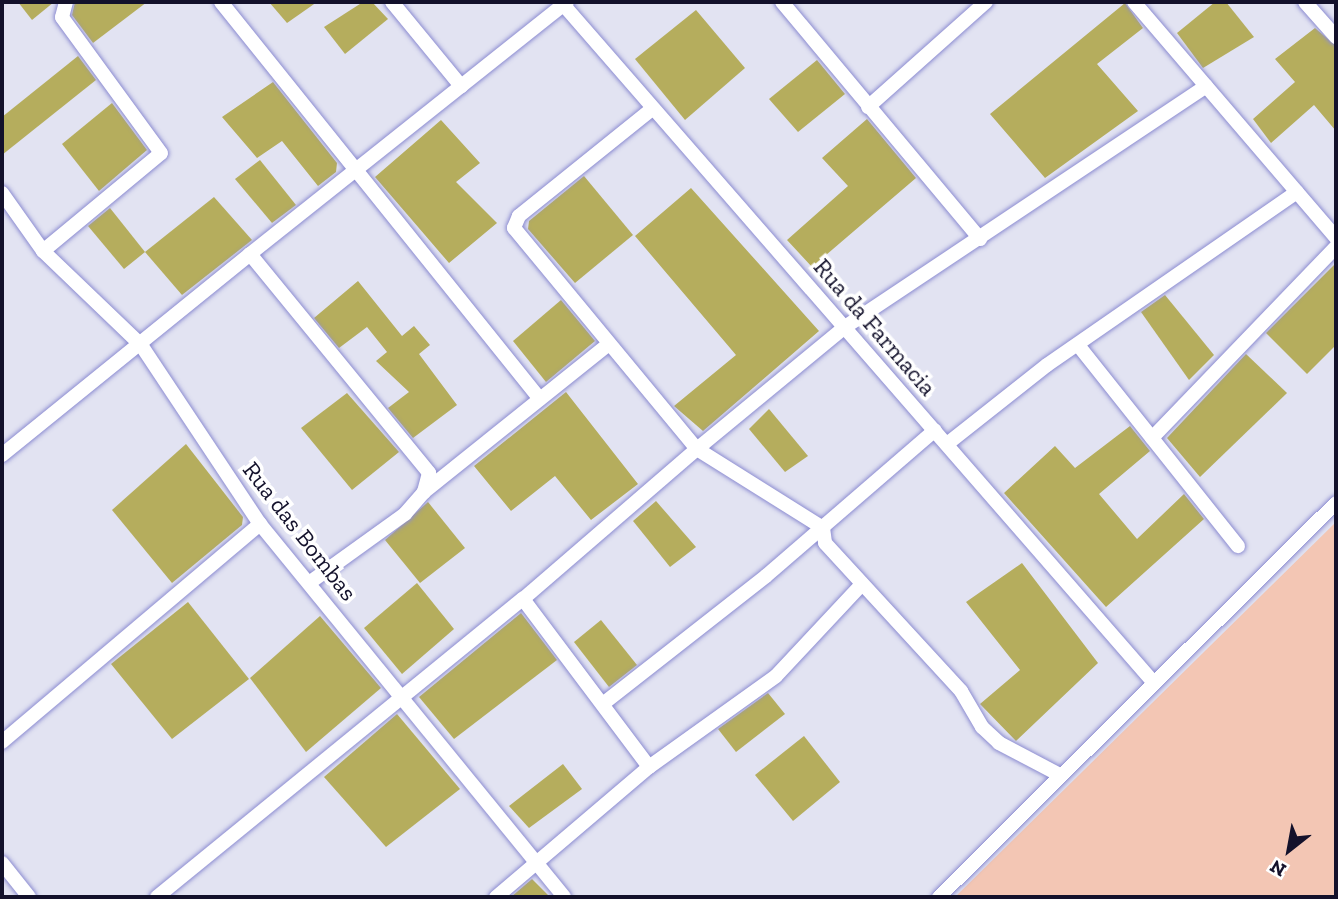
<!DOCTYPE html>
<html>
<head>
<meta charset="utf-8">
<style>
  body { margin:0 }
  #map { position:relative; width:1338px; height:899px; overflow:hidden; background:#e2e3f2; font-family:"Zilla Slab",serif }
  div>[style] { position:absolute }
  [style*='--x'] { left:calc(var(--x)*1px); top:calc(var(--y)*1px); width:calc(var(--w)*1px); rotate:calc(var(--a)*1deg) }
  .green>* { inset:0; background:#f3c6b4 }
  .building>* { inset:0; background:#b5ad5d }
  .roads { filter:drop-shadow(0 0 2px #8c8cd1) drop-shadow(0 0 2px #8c8cd1) }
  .street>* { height:14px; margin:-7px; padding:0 7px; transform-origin:7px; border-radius:7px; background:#fff }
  span { translate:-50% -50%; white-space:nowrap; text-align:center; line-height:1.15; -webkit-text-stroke:7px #fff; paint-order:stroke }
  .street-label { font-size:24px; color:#13112b }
  .frame { position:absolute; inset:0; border:4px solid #13112b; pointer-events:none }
  .north { position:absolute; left:1254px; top:815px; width:70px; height:70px; -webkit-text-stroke:5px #fff; paint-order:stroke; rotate:211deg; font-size:19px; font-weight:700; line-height:28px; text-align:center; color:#13112b }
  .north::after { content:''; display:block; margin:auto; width:24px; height:32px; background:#13112b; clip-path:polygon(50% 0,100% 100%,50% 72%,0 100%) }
</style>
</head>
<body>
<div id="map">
  <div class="green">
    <div style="clip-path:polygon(1336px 522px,1336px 897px,955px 897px)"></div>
  </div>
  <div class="building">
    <div style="clip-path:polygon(18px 2px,54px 2px,32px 20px)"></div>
    <div style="clip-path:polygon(75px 2px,147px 2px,93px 43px,72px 15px)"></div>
    <div style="clip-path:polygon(269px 2px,317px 2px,287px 23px)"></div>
    <div style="clip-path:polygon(363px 2px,372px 2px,388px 19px,345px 54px,324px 27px)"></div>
    <div style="clip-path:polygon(1215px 2px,1226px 2px,1254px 37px,1203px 68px,1177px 33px)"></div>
    <div style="clip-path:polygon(1125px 3px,1143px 28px,1097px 64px,1138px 111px,1045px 178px,990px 114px)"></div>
    <div style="clip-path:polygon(696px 10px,745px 68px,685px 120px,635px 59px)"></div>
    <div style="clip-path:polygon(1315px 28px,1336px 46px,1336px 131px,1314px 105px,1271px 143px,1253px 119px,1295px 82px,1275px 59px)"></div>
    <div style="clip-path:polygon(78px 56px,96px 80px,2px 155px,2px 117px)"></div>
    <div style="clip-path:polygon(817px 60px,845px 94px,798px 132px,769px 99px)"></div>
    <div style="clip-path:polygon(273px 82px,337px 163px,336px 172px,318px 186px,282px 141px,257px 158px,222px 117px)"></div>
    <div style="clip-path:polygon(112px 103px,147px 150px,99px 191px,62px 144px)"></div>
    <div style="clip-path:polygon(867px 119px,916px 178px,812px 267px,787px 240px,848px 186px,822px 158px)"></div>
    <div style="clip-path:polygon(441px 120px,480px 163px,456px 182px,497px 223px,449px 263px,375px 177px)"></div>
    <div style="clip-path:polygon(260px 160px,296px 205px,272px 223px,235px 179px)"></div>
    <div style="clip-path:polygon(584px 176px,633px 235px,575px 283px,528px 229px,529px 221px)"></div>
    <div style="clip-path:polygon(691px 188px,819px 331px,703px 431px,674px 406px,736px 355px,635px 236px)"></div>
    <div style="clip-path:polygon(214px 197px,252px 240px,182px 295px,145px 252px)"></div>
    <div style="clip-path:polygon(110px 208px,145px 252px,124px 269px,88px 226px)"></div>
    <div style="clip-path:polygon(1336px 263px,1336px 345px,1307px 374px,1266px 333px)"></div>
    <div style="clip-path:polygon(358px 281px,402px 336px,414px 326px,430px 345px,419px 354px,457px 405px,413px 438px,388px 408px,409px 392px,376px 361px,387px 352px,367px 327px,339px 348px,314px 318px)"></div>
    <div style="clip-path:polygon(1165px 295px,1214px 355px,1189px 380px,1141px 312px)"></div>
    <div style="clip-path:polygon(561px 300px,595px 341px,546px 382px,513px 341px)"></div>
    <div style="clip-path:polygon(1246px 354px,1287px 393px,1200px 477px,1167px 438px)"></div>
    <div style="clip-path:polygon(566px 392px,638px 484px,591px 520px,555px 476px,511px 511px,474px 466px)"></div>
    <div style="clip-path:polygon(347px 393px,399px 452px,352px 490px,301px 428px)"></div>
    <div style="clip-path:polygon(769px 409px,808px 456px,785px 472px,749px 429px)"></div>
    <div style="clip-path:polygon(1130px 426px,1150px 451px,1099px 494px,1137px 539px,1184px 494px,1204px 519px,1106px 607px,1004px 493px,1055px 446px,1075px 468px)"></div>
    <div style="clip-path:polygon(186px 444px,243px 517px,242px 525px,172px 583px,112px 510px)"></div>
    <div style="clip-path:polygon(656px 501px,696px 547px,670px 567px,633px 521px)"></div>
    <div style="clip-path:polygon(428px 502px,465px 548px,420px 583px,385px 540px)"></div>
    <div style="clip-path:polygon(1022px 563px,1098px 663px,1016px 741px,980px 704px,1020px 670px,966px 602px)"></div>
    <div style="clip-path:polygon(417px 583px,454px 629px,402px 674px,364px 628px)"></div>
    <div style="clip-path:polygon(188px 602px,249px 679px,172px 739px,111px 664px)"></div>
    <div style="clip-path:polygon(521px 613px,557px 660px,454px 739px,419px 697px)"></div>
    <div style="clip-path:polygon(320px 616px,381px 688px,306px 752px,250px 678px)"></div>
    <div style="clip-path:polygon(601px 620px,637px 665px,609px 687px,574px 642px)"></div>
    <div style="clip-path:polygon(768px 693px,785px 714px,736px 752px,718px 729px)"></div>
    <div style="clip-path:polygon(397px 714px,460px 789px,386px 847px,324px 777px)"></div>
    <div style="clip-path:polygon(804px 736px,840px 782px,793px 821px,755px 775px)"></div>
    <div style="clip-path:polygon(563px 764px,582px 789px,529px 828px,509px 806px)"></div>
    <div style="clip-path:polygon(532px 879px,550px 897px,511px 897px)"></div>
  </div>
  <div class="roads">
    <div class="street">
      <div style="--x:221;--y:2;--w:509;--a:51.22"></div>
      <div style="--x:392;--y:2;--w:109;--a:50.6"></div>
      <div style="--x:561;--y:2;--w:903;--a:48.95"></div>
      <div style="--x:782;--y:2;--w:309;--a:50.1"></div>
      <div style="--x:1134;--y:2;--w:311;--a:49.4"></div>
      <div style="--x:1305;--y:2;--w:47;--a:48.5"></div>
      <div style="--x:868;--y:107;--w:158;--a:-41.7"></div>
      <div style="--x:652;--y:109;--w:171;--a:141.2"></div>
      <div style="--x:519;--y:216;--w:13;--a:113"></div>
      <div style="--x:514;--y:228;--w:287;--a:50.4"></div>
      <div style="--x:697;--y:449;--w:192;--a:-39.5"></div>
      <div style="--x:845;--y:327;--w:434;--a:-33.7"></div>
      <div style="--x:2;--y:193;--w:71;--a:54.7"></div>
      <div style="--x:43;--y:251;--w:136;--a:43.8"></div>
      <div style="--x:141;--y:345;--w:215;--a:56.4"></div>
      <div style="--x:260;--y:524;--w:481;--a:50.8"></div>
      <div style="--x:43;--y:251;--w:153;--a:-39.7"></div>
      <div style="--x:161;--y:153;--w:168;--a:-126.1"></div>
      <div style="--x:62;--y:17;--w:16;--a:-75"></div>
      <div style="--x:250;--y:254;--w:405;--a:-38.5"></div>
      <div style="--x:1078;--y:345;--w:257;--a:51.5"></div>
      <div style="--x:1152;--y:438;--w:265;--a:-46.1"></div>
      <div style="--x:947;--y:444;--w:127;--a:-38.3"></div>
      <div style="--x:1047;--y:365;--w:304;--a:-34.7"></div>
      <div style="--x:2;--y:455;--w:319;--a:-39"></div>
      <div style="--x:250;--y:254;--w:283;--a:50.7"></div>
      <div style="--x:429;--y:473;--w:20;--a:105"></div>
      <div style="--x:424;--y:492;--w:29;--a:131"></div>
      <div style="--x:405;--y:514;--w:118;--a:144.3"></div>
      <div style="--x:424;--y:492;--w:237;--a:-38.7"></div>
      <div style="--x:523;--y:599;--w:230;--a:-40.8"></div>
      <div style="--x:697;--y:449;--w:149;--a:32.1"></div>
      <div style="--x:823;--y:528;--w:15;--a:82"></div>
      <div style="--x:825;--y:543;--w:201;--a:47.4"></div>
      <div style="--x:961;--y:691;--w:42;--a:59.7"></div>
      <div style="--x:982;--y:727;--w:23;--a:43"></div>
      <div style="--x:999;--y:743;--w:69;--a:27.7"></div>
      <div style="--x:604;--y:703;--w:206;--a:-38.1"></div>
      <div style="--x:766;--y:576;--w:223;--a:-40.8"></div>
      <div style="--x:2;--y:742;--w:338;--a:-40.2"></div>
      <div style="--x:649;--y:767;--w:156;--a:-35.6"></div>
      <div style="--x:776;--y:676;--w:126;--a:-46.9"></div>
      <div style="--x:2;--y:863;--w:43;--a:51.5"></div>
      <div style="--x:157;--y:897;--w:472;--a:-39.2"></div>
      <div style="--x:523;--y:599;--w:210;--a:53.1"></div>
      <div style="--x:649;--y:767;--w:201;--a:139.6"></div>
      <div style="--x:939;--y:897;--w:559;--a:-44.78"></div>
    </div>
  </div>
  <div class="street-label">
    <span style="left:875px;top:327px;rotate:49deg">Rua da Farmacia</span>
    <span style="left:300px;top:531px;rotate:52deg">Rua das Bombas</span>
  </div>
  <div class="frame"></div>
  <div class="north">N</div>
</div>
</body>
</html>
